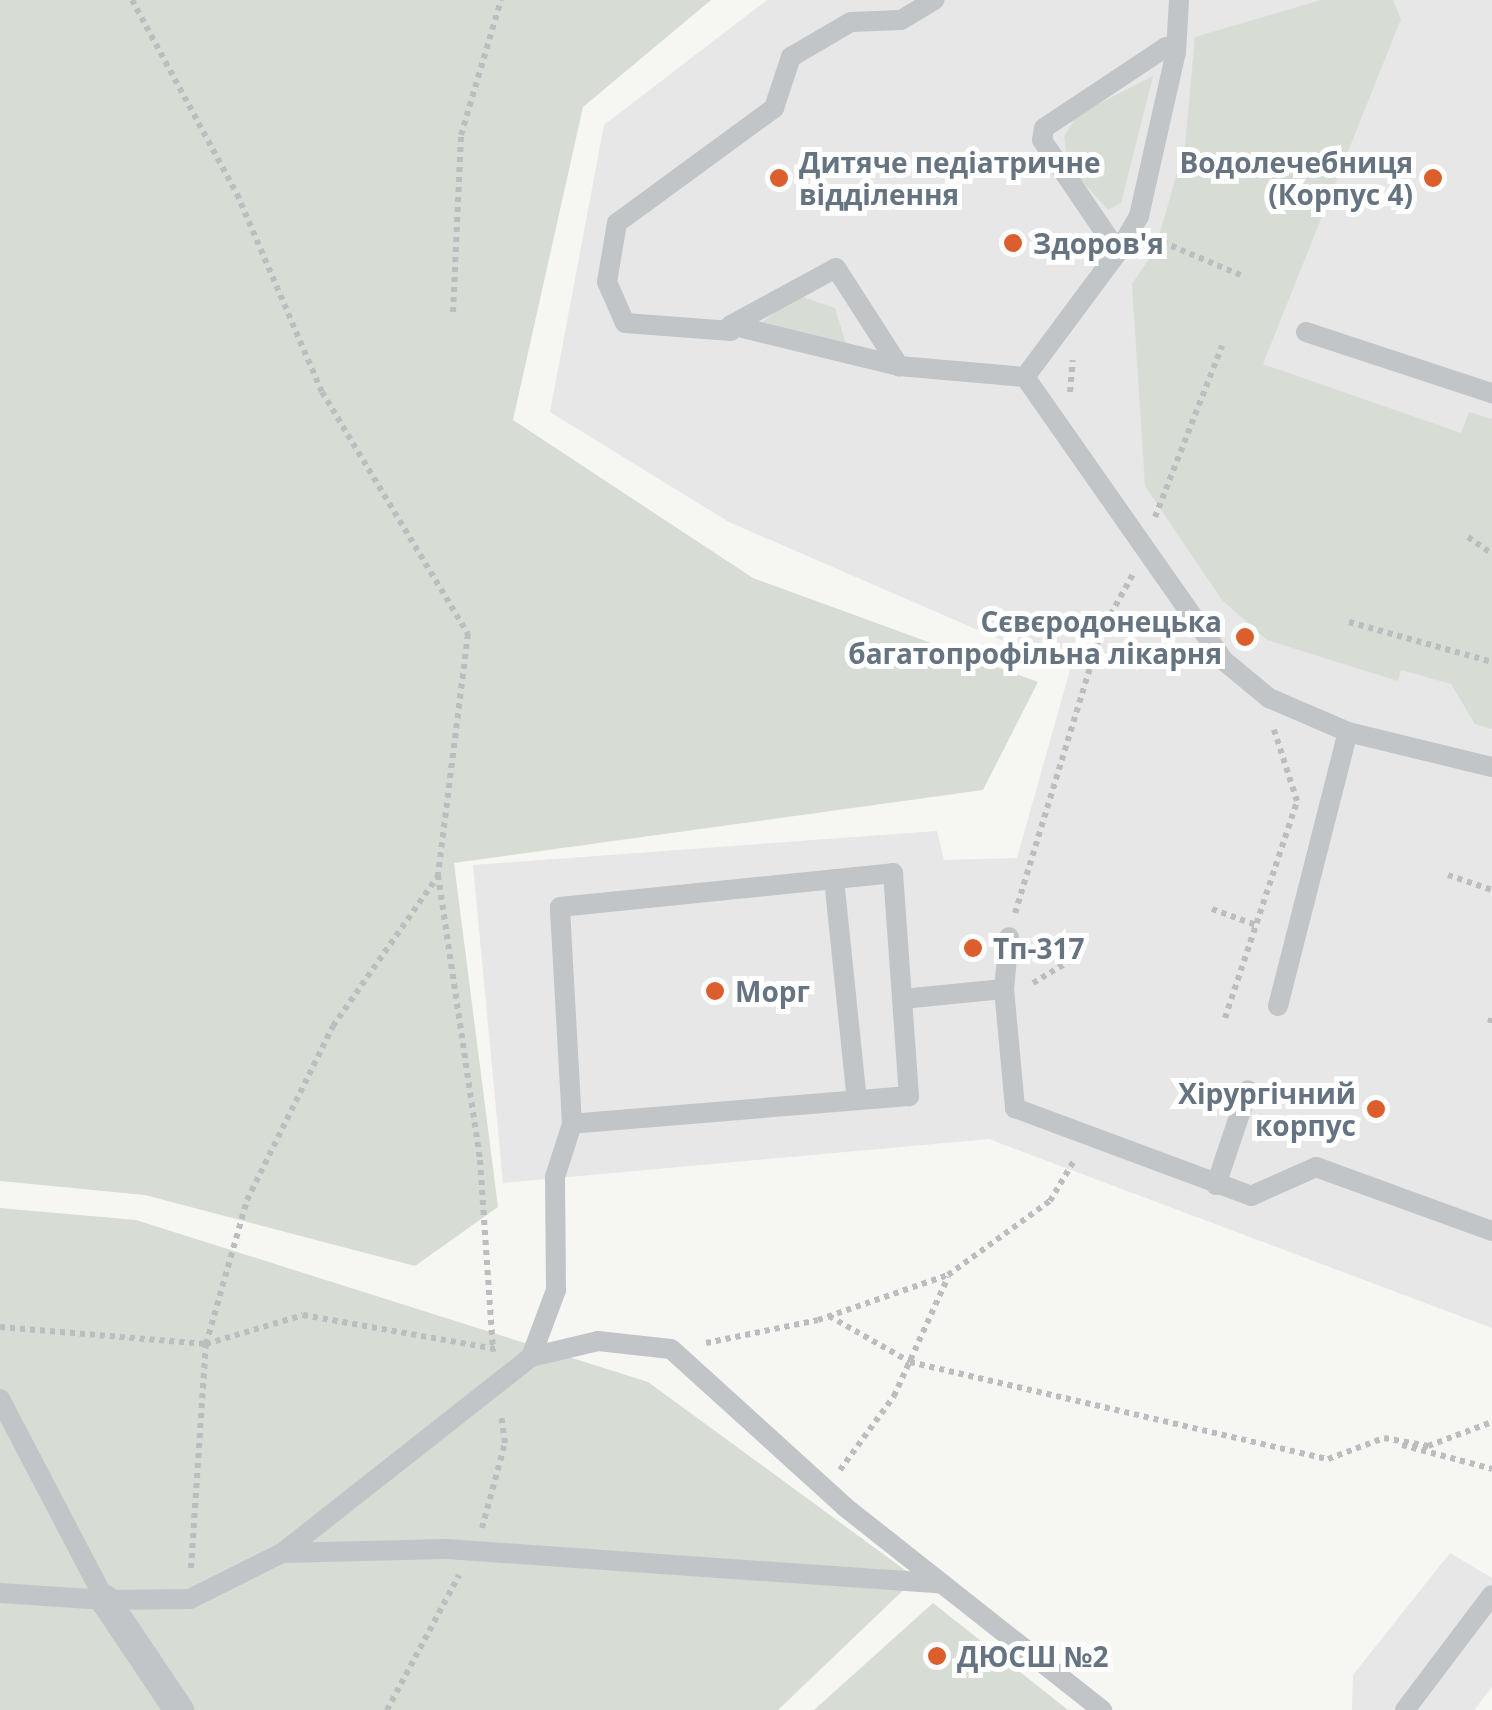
<!DOCTYPE html>
<html>
<head>
<meta charset="utf-8">
<style>
  body { margin:0 }
  #map { position:relative; width:1492px; height:1710px; overflow:hidden; background:#f6f6f3; font-family:"Open Sans",sans-serif }
  div>[style] { position:absolute }
  [style*='--x'] { left:calc(var(--x)*1px); top:calc(var(--y)*1px); width:calc(var(--w)*1px); rotate:calc(var(--a)*1deg) }
  .built>* { inset:0; background:#e6e7e6 }
  .green>* { inset:0; background:#d7ddd4 }
  .path>* { height:6px; margin-top:-3px; transform-origin:0; background:repeating-linear-gradient(90deg,#bbbdbf 0 5px,transparent 0 10px) }
  .service>* { height:20px; margin:-10px; padding:0 10px; transform-origin:10px; border-radius:10px; background:#c1c5c8 }
  .pedestrian>* { height:30px; margin:-15px; padding:0 15px; transform-origin:15px; border-radius:15px; background:#c1c5c8 }
  .dots>* { width:28px; height:28px; translate:-50% -50%; box-sizing:border-box; border:5px solid #fff; border-radius:50% }
  span { translate:-50% -50%; white-space:nowrap; text-align:center; line-height:1.15; -webkit-text-stroke:10px #fff; paint-order:stroke }
  .poi-label { font-size:28px; color:#667482; font-weight:700 }
  .left { translate:0 -50%; text-align:left }
  .right { translate:-100% -50%; text-align:right }
</style>
</head>
<body>
<div id="map">
  <div class="built">
    <div style="clip-path:polygon(767px 0,1492px 0,1492px 1328px,989px 1139px,503px 1183px,473px 865px,937px 831px,944px 860px,1017px 858px,1070px 670px,729px 522px,550px 412px,604px 125px)"></div>
    <div style="clip-path:polygon(1450px 1553px,1492px 1578px,1492px 1687px,1474px 1710px,1352px 1710px,1353px 1675px)"></div>
  </div>
  <div class="green">
    <div style="clip-path:polygon(0 0,711px 0,583px 107px,513px 420px,753px 578px,1038px 682px,983px 790px,454px 863px,498px 1207px,415px 1266px,145px 1195px,0 1181px)"></div>
    <div style="clip-path:polygon(1321px 0,1393px 0,1401px 19px,1263px 364px,1461px 433px,1469px 412px,1492px 419px,1492px 729px,1475px 724px,1451px 684px,1401px 670px,1398px 681px,1267px 640px,1222px 600px,1145px 486px,1132px 284px,1155px 250px,1185px 145px,1195px 37px)"></div>
    <div style="clip-path:polygon(1153px 76px,1121px 203px,1108px 210px,1068px 166px,1064px 137px,1077px 115px)"></div>
    <div style="clip-path:polygon(797px 295px,835px 308px,846px 344px,761px 323px)"></div>
    <div style="clip-path:polygon(0 1208px,136px 1220px,648px 1382px,916px 1578px,778px 1710px,0 1710px)"></div>
    <div style="clip-path:polygon(933px 1603px,1068px 1710px,814px 1710px)"></div>
  </div>
  <div class="path">
    <div style="--x:132;--y:0;--w:221;--a:61.6"></div>
    <div style="--x:237;--y:194;--w:215;--a:66.8"></div>
    <div style="--x:322;--y:392;--w:283;--a:58.9"></div>
    <div style="--x:468;--y:634;--w:243;--a:97.1"></div>
    <div style="--x:438;--y:875;--w:288;--a:81.6"></div>
    <div style="--x:480;--y:1160;--w:192;--a:86.1"></div>
    <div style="--x:1153;--y:238;--w:100;--a:23"></div>
    <div style="--x:453;--y:312;--w:177;--a:-87.4"></div>
    <div style="--x:461;--y:135;--w:141;--a:-73.5"></div>
    <div style="--x:1070;--y:392;--w:32;--a:-85"></div>
    <div style="--x:1155;--y:517;--w:184;--a:-68.6"></div>
    <div style="--x:1468;--y:537;--w:29;--a:35"></div>
    <div style="--x:1349;--y:622;--w:148;--a:15.6"></div>
    <div style="--x:1448;--y:875;--w:46;--a:18.8"></div>
    <div style="--x:1212;--y:909;--w:47;--a:20"></div>
    <div style="--x:1015;--y:913;--w:294;--a:-73"></div>
    <div style="--x:1101;--y:632;--w:66;--a:-61.1"></div>
    <div style="--x:1033;--y:983;--w:58;--a:-31"></div>
    <div style="--x:1225;--y:1018;--w:229;--a:-71.6"></div>
    <div style="--x:1297;--y:801;--w:75;--a:-107.9"></div>
    <div style="--x:1490;--y:1023;--w:7;--a:-74"></div>
    <div style="--x:829;--y:1316;--w:93;--a:29.6"></div>
    <div style="--x:910;--y:1362;--w:429;--a:13.1"></div>
    <div style="--x:1328;--y:1459;--w:60;--a:-20.6"></div>
    <div style="--x:1384;--y:1438;--w:45;--a:10.3"></div>
    <div style="--x:1428;--y:1446;--w:68;--a:-20.6"></div>
    <div style="--x:0;--y:1327;--w:207;--a:4.7"></div>
    <div style="--x:206;--y:1344;--w:101;--a:-16.6"></div>
    <div style="--x:303;--y:1315;--w:195;--a:10"></div>
    <div style="--x:706;--y:1343;--w:114;--a:-11.6"></div>
    <div style="--x:818;--y:1320;--w:138;--a:-19.1"></div>
    <div style="--x:948;--y:1275;--w:126;--a:-36"></div>
    <div style="--x:1050;--y:1201;--w:49;--a:-59.2"></div>
    <div style="--x:1402;--y:1445;--w:93;--a:14.9"></div>
    <div style="--x:840;--y:1470;--w:92;--a:-53.9"></div>
    <div style="--x:894;--y:1396;--w:131;--a:-65.6"></div>
    <div style="--x:482;--y:1528;--w:88;--a:-74.9"></div>
    <div style="--x:505;--y:1443;--w:29;--a:-98"></div>
    <div style="--x:191;--y:1568;--w:225;--a:-86.2"></div>
    <div style="--x:206;--y:1344;--w:150;--a:-74.1"></div>
    <div style="--x:247;--y:1200;--w:194;--a:-63.7"></div>
    <div style="--x:333;--y:1026;--w:183;--a:-55"></div>
    <div style="--x:387;--y:1710;--w:153;--a:-61.9"></div>
  </div>
  <div class="service">
    <div style="--x:1176;--y:52;--w:52;--a:-86.7"></div>
    <div style="--x:731;--y:331;--w:106;--a:-175.7"></div>
    <div style="--x:625;--y:323;--w:45;--a:-113.7"></div>
    <div style="--x:607;--y:282;--w:60;--a:-80.4"></div>
    <div style="--x:617;--y:223;--w:195;--a:-36.2"></div>
    <div style="--x:774;--y:108;--w:54;--a:-71.6"></div>
    <div style="--x:791;--y:57;--w:69;--a:-30.3"></div>
    <div style="--x:851;--y:22;--w:50;--a:-2.3"></div>
    <div style="--x:901;--y:20;--w:39;--a:-31"></div>
    <div style="--x:1306;--y:332;--w:196;--a:18.2"></div>
    <div style="--x:899;--y:366;--w:173;--a:-166.3"></div>
    <div style="--x:731;--y:325;--w:119;--a:-28.5"></div>
    <div style="--x:836;--y:268;--w:117;--a:57.3"></div>
    <div style="--x:899;--y:366;--w:126;--a:5"></div>
    <div style="--x:1025;--y:377;--w:156;--a:-53.4"></div>
    <div style="--x:1118;--y:252;--w:42;--a:-59.7"></div>
    <div style="--x:1139;--y:216;--w:168;--a:-77.3"></div>
    <div style="--x:1176;--y:52;--w:11;--a:-153"></div>
    <div style="--x:1166;--y:47;--w:146;--a:146.4"></div>
    <div style="--x:1044;--y:128;--w:12;--a:99"></div>
    <div style="--x:1042;--y:140;--w:135;--a:55.8"></div>
    <div style="--x:1025;--y:377;--w:345;--a:55"></div>
    <div style="--x:1223;--y:660;--w:60;--a:39.6"></div>
    <div style="--x:1269;--y:698;--w:86;--a:23.3"></div>
    <div style="--x:1348;--y:732;--w:148;--a:13.7"></div>
    <div style="--x:834;--y:879;--w:222;--a:84.1"></div>
    <div style="--x:1004;--y:989;--w:52;--a:-84.5"></div>
    <div style="--x:902;--y:999;--w:102;--a:-5.6"></div>
    <div style="--x:1004;--y:989;--w:120;--a:84.7"></div>
    <div style="--x:1015;--y:1108;--w:252;--a:20.4"></div>
    <div style="--x:1251;--y:1196;--w:71;--a:-24"></div>
    <div style="--x:1316;--y:1167;--w:187;--a:20"></div>
    <div style="--x:1278;--y:1006;--w:283;--a:-75.7"></div>
    <div style="--x:1216;--y:1185;--w:100;--a:-71.4"></div>
    <div style="--x:531;--y:1357;--w:72;--a:-69.5"></div>
    <div style="--x:556;--y:1290;--w:113;--a:-90.5"></div>
    <div style="--x:555;--y:1177;--w:56;--a:-72.2"></div>
    <div style="--x:572;--y:1124;--w:217;--a:-93.2"></div>
    <div style="--x:560;--y:907;--w:335;--a:-5.8"></div>
    <div style="--x:893;--y:873;--w:224;--a:85.9"></div>
    <div style="--x:909;--y:1096;--w:338;--a:175.3"></div>
    <div style="--x:0;--y:1399;--w:227;--a:62.4"></div>
    <div style="--x:105;--y:1600;--w:105;--a:-176.2"></div>
    <div style="--x:282;--y:1553;--w:165;--a:-1.4"></div>
    <div style="--x:447;--y:1549;--w:496;--a:4"></div>
    <div style="--x:105;--y:1600;--w:85;--a:-0.7"></div>
    <div style="--x:190;--y:1599;--w:103;--a:-26.6"></div>
    <div style="--x:282;--y:1553;--w:317;--a:-38.2"></div>
    <div style="--x:531;--y:1357;--w:69;--a:-13.4"></div>
    <div style="--x:598;--y:1341;--w:73;--a:6.3"></div>
    <div style="--x:671;--y:1349;--w:235;--a:42.2"></div>
    <div style="--x:845;--y:1507;--w:328;--a:38.3"></div>
    <div style="--x:1405;--y:1710;--w:144;--a:-52.9"></div>
  </div>
  <div class="pedestrian">
    <div style="--x:105;--y:1600;--w:133;--a:56.1"></div>
  </div>
  <div class="dots">
    <div style="left:779px;top:178px;background:#dc5e2d"></div>
    <div style="left:1433px;top:178px;background:#dc5e2d"></div>
    <div style="left:1013px;top:243px;background:#dc5e2d"></div>
    <div style="left:1245px;top:637px;background:#dc5e2d"></div>
    <div style="left:973px;top:948px;background:#dc5e2d"></div>
    <div style="left:715px;top:991px;background:#dc5e2d"></div>
    <div style="left:1376px;top:1109px;background:#dc5e2d"></div>
    <div style="left:937px;top:1656px;background:#dc5e2d"></div>
  </div>
  <div class="poi-label">
    <span class="left" style="left:799px;top:178px">Дитяче педіатричне<br>відділення</span>
    <span class="right" style="left:1413px;top:178px">Водолечебниця<br>(Корпус 4)</span>
    <span class="left" style="left:1033px;top:243px">Здоров'я</span>
    <span class="right" style="left:1222px;top:637px">Сєвєродонецька<br>багатопрофiльна лiкарня</span>
    <span class="left" style="left:993px;top:948px">Тп-317</span>
    <span class="left" style="left:735px;top:991px">Морг</span>
    <span class="right" style="left:1356px;top:1109px">Хірургічний<br>корпус</span>
    <span class="left" style="left:957px;top:1656px">ДЮСШ №2</span>
  </div>
</div>
</body>
</html>
